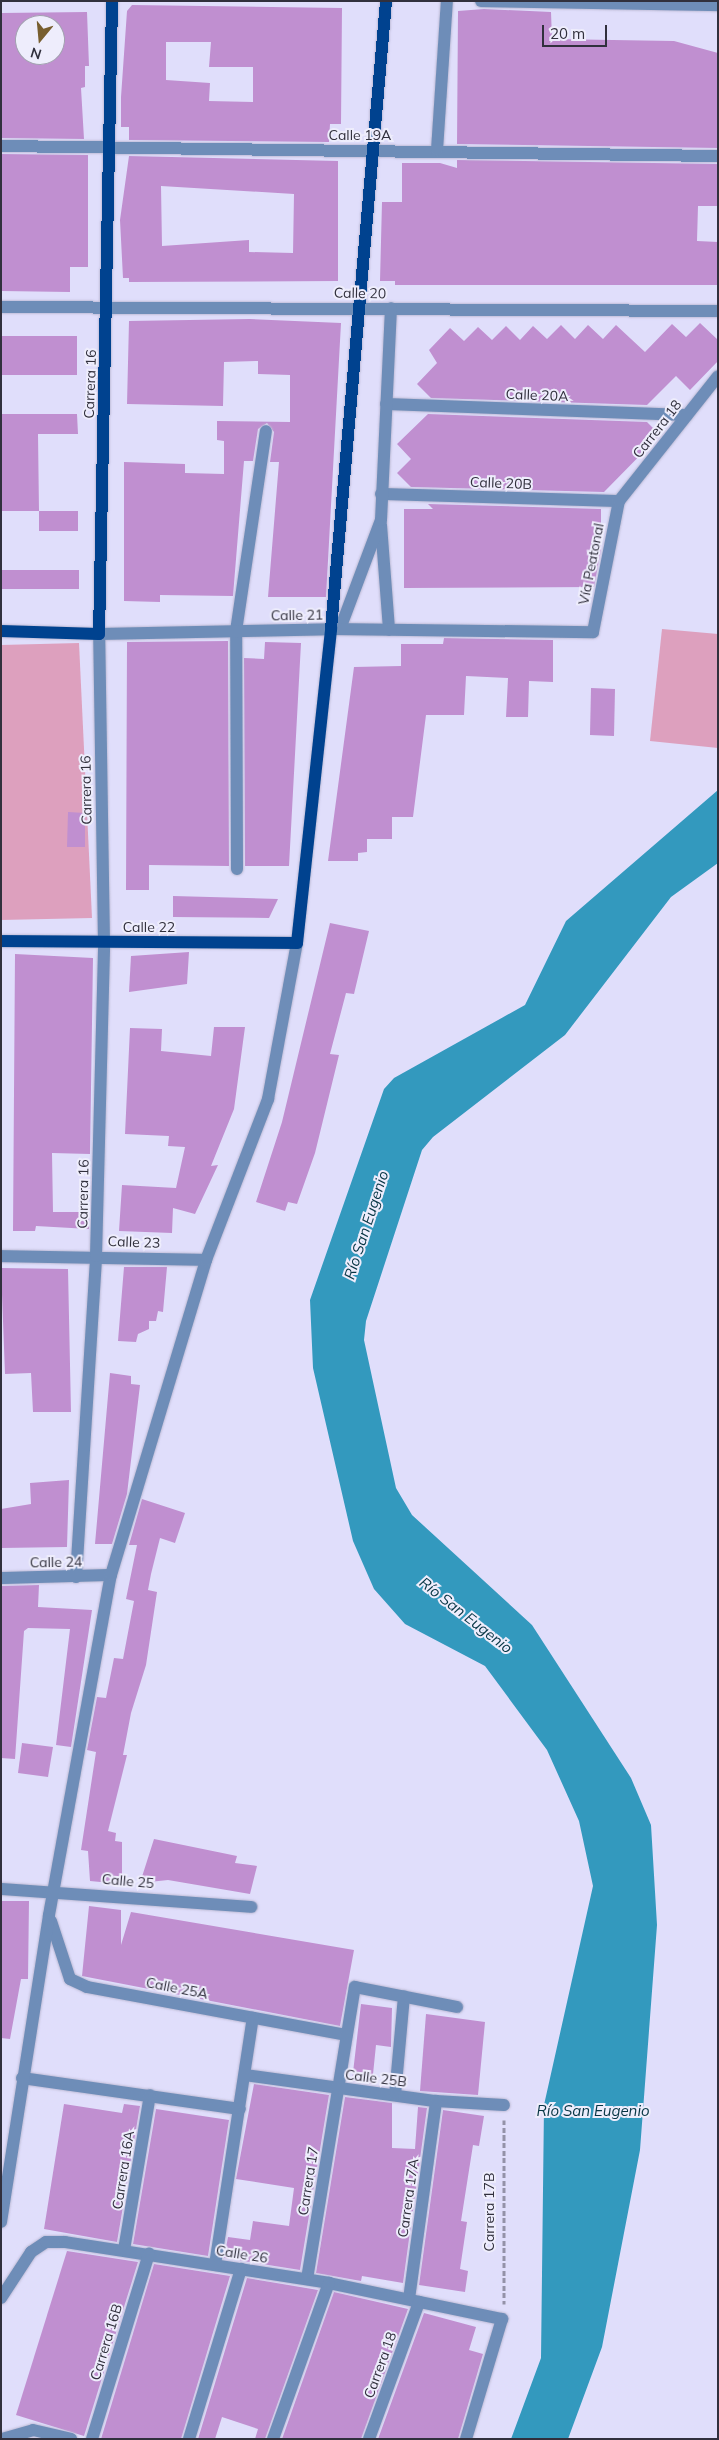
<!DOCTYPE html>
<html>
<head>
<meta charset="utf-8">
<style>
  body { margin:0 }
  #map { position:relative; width:719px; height:2440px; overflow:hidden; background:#e0defb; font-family:Mulish,sans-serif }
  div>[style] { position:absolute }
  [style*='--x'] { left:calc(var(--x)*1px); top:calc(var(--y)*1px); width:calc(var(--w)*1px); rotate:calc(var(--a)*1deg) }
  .green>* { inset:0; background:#dda0be }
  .water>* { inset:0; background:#3399be }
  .building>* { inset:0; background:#c08fd0 }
  .path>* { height:3px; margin-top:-1.5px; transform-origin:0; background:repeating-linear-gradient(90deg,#9492a8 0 5px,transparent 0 7.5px) }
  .roads { filter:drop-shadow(0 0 1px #bdbbd5) drop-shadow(0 0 1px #bdbbd5) }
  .minor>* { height:12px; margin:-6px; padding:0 6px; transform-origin:6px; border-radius:6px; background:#6e8db8 }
  .major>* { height:12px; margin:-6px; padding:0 6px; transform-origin:6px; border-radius:6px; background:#00428f }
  span { translate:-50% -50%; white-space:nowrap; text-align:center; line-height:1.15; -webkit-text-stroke:4px #eeedfc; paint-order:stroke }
  .street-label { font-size:14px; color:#31303d }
  .water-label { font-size:15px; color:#063544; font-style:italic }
  .frame { position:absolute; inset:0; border:2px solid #31303d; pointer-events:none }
  .north { position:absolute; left:15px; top:15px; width:50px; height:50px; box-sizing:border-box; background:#eeedfc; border:1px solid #a2a1b0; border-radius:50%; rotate:197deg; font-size:14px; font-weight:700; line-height:20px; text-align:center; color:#31303d }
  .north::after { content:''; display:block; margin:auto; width:18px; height:22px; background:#785e2f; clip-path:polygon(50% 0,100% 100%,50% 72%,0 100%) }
  .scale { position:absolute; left:542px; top:25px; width:65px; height:22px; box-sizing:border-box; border:2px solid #31303d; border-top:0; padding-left:6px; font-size:15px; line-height:18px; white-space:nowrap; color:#31303d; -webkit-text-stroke:4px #eeedfc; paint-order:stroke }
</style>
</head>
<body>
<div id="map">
  <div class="green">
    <div style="clip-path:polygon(662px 629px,718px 634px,718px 748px,650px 741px)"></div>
    <div style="clip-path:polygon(79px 643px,92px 918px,1px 920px,1px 645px)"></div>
  </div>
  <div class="water">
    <div style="clip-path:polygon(718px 790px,718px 863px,671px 897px,565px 1035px,433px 1137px,422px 1150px,366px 1321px,364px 1340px,396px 1488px,412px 1515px,532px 1625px,631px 1778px,651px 1825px,657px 1925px,640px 2150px,602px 2347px,568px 2439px,511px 2439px,541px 2358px,544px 2105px,593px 1886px,579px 1821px,547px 1750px,485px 1666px,405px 1624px,374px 1589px,353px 1541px,313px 1368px,310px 1300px,384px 1089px,394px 1078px,525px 1005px,566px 921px)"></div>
  </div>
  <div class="building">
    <div style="clip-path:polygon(evenodd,132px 5px,342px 8px,341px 124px,330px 124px,329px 142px,129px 140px,129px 127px,121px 127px,121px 97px,127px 11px,132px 5px,166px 42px,211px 42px,209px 67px,253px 67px,253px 102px,209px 101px,210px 83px,166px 80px,166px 42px)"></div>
    <div style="clip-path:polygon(484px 9px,551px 12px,552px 39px,674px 41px,718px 53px,718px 148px,457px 144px,458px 11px)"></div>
    <div style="clip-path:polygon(evenodd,87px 12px,89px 66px,85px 66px,85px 87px,81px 88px,84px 139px,1px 138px,1px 13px,87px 12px,25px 25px,55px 25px,55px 55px,25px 55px,25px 25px)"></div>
    <div style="clip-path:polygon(1px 154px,88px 155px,88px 267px,70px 267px,70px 292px,1px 291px)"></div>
    <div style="clip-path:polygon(evenodd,129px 156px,338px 161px,338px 281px,129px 282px,129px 278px,123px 278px,120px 220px,129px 156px,161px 186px,294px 194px,293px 253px,249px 252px,249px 240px,162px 246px,161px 186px)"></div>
    <div style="clip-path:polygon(457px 160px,718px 164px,718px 206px,698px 206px,697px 241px,718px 242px,718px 285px,395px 285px,395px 281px,380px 281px,382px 202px,402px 202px,402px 163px,440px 163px,457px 168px)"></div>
    <div style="clip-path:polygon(250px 319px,341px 323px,326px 597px,268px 597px,279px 462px,270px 462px,274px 432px,267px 423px,258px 429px,253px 461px,244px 461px,233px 596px,160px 595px,160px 602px,124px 601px,124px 462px,185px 464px,185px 473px,224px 474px,224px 441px,217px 440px,217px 421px,290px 422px,290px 375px,258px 374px,258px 361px,224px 362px,223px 406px,127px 404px,129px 321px)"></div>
    <div style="clip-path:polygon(700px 323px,718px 340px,718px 361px,690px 390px,676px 376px,647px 405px,431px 398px,417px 384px,437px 363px,429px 350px,450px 328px,464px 341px,478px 327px,492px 340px,506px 326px,520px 340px,533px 326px,547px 339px,561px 325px,575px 339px,588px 325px,603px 339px,616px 325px,645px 352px,672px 324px,686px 337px)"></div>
    <div style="clip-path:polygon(1px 336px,77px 336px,77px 375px,1px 375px)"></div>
    <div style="clip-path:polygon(1px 414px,77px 414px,78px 434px,38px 434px,39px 511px,1px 511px)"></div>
    <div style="clip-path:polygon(428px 414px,647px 422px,660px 435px,604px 492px,411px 487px,397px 473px,411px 459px,397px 444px)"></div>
    <div style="clip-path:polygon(428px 504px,601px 509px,601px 550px,594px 587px,404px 588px,404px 509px,433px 509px)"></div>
    <div style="clip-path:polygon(39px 511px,78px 511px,78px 531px,39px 531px)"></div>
    <div style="clip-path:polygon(1px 570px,79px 570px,79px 589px,1px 589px)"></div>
    <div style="clip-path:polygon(444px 638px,553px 640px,553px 682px,529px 681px,528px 717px,506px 717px,508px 678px,466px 676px,464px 715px,426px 715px,413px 817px,392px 817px,392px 839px,367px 839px,367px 852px,358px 853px,358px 861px,328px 861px,354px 667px,401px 666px,401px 644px,443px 644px)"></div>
    <div style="clip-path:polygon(228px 641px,229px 866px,149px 865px,149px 890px,126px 890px,127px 642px)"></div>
    <div style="clip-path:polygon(265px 642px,301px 643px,289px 866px,245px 866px,244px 658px,264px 659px)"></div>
    <div style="clip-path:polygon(591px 688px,615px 689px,614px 736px,590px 735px)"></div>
    <div style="clip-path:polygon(68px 812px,85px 813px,85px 847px,67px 847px)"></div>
    <div style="clip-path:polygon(173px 896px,278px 899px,269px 918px,173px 917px)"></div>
    <div style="clip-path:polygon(330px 923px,369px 931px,354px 994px,346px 993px,330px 1054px,339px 1055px,315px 1153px,297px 1204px,288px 1202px,285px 1211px,256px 1202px,282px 1122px)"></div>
    <div style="clip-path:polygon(189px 952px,187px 984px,129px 992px,131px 956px)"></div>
    <div style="clip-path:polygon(15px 954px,93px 958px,90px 1154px,52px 1153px,53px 1212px,89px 1212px,89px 1229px,36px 1226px,35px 1231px,13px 1231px)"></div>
    <div style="clip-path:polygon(214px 1027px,245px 1027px,234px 1109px,211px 1166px,218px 1165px,195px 1214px,173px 1208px,172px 1233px,119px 1231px,122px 1185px,176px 1188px,185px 1147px,168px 1146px,169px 1136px,125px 1134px,130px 1028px,162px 1029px,161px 1051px,211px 1056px)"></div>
    <div style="clip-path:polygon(124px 1267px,167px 1267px,163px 1312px,158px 1311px,156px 1321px,149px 1321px,149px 1329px,138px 1334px,136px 1342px,118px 1341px)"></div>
    <div style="clip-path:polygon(1px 1268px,68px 1269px,71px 1412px,33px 1412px,31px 1373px,5px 1374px)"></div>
    <div style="clip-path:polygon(110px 1373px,131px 1376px,131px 1384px,140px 1385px,127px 1494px,112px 1544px,95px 1544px)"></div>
    <div style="clip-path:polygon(69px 1480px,67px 1547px,1px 1548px,1px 1509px,31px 1504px,30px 1483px)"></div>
    <div style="clip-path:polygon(142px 1499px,185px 1513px,175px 1543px,160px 1538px,151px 1574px,148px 1590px,157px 1592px,146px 1665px,131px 1713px,123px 1755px,127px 1755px,108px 1831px,116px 1833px,115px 1841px,122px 1842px,122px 1883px,111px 1883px,90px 1881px,88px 1851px,81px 1850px,96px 1752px,87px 1750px,97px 1697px,106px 1698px,114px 1658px,123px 1659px,134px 1601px,126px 1599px,137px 1545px,129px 1545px)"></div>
    <div style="clip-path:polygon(39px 1585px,38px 1607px,92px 1610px,71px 1747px,56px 1745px,70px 1629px,28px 1628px,24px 1631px,15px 1759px,1px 1758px,1px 1586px)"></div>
    <div style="clip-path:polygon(22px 1743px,53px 1747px,48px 1777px,18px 1773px)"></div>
    <div style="clip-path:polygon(154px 1839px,237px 1856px,235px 1863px,257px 1866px,250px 1894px,168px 1880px,140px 1883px)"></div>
    <div style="clip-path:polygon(1px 1901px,29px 1901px,28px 1979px,21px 1979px,10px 2039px,1px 2038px)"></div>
    <div style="clip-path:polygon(89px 1906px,121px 1910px,121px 1945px,131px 1912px,354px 1950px,340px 2026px,82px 1976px)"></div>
    <div style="clip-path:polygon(361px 2004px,392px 2008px,391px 2047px,376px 2045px,372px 2084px,352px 2081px)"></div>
    <div style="clip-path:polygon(426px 2014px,485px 2022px,478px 2095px,420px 2091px)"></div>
    <div style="clip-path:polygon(254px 2084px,329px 2095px,300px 2270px,224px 2258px,228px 2237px,250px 2240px,253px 2221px,289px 2226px,294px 2188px,236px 2179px)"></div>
    <div style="clip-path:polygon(345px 2097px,392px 2103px,392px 2148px,415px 2149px,418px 2107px,427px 2108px,403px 2283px,362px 2276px,361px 2281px,316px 2273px)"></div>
    <div style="clip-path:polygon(64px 2104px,122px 2113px,124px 2104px,140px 2106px,117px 2242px,44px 2229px)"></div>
    <div style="clip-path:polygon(156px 2109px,229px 2120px,208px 2256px,133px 2244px)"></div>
    <div style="clip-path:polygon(443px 2110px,484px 2116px,479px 2146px,473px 2145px,461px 2221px,467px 2222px,460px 2269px,468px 2271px,465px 2292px,419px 2285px)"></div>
    <div style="clip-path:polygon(67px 2251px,138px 2262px,84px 2436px,16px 2415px)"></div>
    <div style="clip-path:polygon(154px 2264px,230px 2276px,181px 2439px,101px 2439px)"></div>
    <div style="clip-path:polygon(247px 2278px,318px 2290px,265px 2439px,255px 2439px,258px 2429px,222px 2417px,215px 2439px,198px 2439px)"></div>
    <div style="clip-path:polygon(334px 2292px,408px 2309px,361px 2439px,282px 2439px)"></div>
    <div style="clip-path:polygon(424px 2313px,476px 2327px,469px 2350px,483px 2354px,458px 2439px,378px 2439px)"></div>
  </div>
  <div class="path">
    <div style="--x:504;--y:2120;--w:184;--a:90"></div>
  </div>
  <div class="roads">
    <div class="minor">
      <div style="--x:481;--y:1;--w:237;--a:1"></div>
      <div style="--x:1;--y:146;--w:717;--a:0.8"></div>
      <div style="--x:437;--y:150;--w:149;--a:-86.2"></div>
      <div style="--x:1;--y:307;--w:717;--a:0.32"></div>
      <div style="--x:386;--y:404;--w:301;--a:2.1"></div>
      <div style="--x:381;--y:494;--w:238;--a:1.7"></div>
      <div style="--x:381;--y:525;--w:105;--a:85.6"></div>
      <div style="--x:340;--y:629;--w:116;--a:-69.4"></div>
      <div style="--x:381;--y:520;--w:212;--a:-87.3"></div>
      <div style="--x:237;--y:869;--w:238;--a:-90.2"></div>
      <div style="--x:236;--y:631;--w:202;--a:-81.5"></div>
      <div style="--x:1;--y:1256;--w:205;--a:1.1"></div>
      <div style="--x:76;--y:1577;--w:322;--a:-86.4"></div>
      <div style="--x:96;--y:1256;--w:314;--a:-88.5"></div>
      <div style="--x:104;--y:942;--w:308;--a:-90.9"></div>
      <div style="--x:99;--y:634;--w:232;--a:-1.2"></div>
      <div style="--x:331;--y:629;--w:262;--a:0.7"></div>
      <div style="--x:593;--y:632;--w:134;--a:-78.8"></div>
      <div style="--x:619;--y:501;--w:159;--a:-51.6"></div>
      <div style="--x:1;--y:1578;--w:110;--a:-1.6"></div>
      <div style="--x:1;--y:1889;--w:251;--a:4.1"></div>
      <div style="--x:51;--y:1921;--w:61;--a:71.9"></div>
      <div style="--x:70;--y:1979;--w:19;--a:25"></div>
      <div style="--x:87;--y:1987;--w:264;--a:10.5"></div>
      <div style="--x:245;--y:2075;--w:193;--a:7.8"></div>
      <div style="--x:436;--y:2101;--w:68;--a:3.4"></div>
      <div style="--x:22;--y:2078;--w:220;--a:8.1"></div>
      <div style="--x:395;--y:2095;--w:99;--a:-84.8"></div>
      <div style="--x:1;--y:2222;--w:311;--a:-81.1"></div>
      <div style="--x:49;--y:1915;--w:346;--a:-79.7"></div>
      <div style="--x:111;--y:1575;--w:329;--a:-73.2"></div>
      <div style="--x:206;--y:1260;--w:173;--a:-68.9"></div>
      <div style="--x:268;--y:1099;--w:159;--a:-79.5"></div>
      <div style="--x:124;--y:2250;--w:157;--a:-80.5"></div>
      <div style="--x:215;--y:2265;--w:250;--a:-81.3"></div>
      <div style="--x:307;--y:2279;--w:296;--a:-80.7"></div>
      <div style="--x:355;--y:1987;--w:104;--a:11.1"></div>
      <div style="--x:1;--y:2298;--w:55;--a:-56.9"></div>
      <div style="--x:31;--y:2252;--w:18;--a:-34"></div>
      <div style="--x:46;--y:2242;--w:19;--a:0"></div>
      <div style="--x:65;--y:2242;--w:267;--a:8.8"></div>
      <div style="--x:329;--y:2283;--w:177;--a:11.8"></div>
      <div style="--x:502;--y:2319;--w:125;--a:106.7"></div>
      <div style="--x:409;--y:2299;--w:200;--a:-82.2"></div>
      <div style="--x:2;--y:2439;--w:32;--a:-16"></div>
      <div style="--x:33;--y:2430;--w:39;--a:13"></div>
      <div style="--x:92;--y:2439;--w:194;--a:-72.9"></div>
      <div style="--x:189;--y:2439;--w:178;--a:-73"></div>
      <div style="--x:273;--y:2439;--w:166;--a:-70.3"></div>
      <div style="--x:369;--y:2439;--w:146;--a:-69.9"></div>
    </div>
    <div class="major">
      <div style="--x:1;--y:631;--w:98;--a:1.8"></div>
      <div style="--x:99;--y:634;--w:633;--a:-88.82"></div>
      <div style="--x:1;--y:941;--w:296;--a:0.4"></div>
      <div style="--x:297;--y:943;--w:316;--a:-83.8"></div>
      <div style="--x:331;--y:629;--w:630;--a:-84.99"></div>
    </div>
  </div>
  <div class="street-label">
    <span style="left:360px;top:135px">Calle 19A</span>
    <span style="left:360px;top:293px;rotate:1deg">Calle 20</span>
    <span style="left:90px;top:384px;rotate:-88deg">Carrera 16</span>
    <span style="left:537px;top:395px;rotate:2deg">Calle 20A</span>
    <span style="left:657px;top:429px;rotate:-52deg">Carrera 18</span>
    <span style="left:501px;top:483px;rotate:2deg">Calle 20B</span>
    <span style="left:591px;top:564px;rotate:-79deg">Vía Peatonal</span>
    <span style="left:297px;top:615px;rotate:-1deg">Calle 21</span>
    <span style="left:86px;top:790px;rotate:-91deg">Carrera 16</span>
    <span style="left:149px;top:927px">Calle 22</span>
    <span style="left:83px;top:1194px;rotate:-89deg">Carrera 16</span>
    <span style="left:134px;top:1242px;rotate:2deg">Calle 23</span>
    <span style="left:56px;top:1562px;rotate:-1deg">Calle 24</span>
    <span style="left:128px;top:1881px;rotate:5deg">Calle 25</span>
    <span style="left:177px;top:1988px;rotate:11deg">Calle 25A</span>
    <span style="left:376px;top:2078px;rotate:7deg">Calle 25B</span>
    <span style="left:123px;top:2170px;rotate:-81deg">Carrera 16A</span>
    <span style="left:308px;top:2181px;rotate:-81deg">Carrera 17</span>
    <span style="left:408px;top:2198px;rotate:-82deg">Carrera 17A</span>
    <span style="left:489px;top:2212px;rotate:-90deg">Carrera 17B</span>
    <span style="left:242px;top:2254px;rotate:9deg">Calle 26</span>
    <span style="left:106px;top:2342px;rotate:-73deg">Carrera 16B</span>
    <span style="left:380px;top:2365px;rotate:-70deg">Carrera 18</span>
  </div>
  <div class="water-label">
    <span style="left:366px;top:1225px;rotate:-72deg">Río San Eugenio</span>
    <span style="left:466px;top:1615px;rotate:38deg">Río San Eugenio</span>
    <span style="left:593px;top:2111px">Río San Eugenio</span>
  </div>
  <div class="frame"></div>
  <div class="north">N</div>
  <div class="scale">20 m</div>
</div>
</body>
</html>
